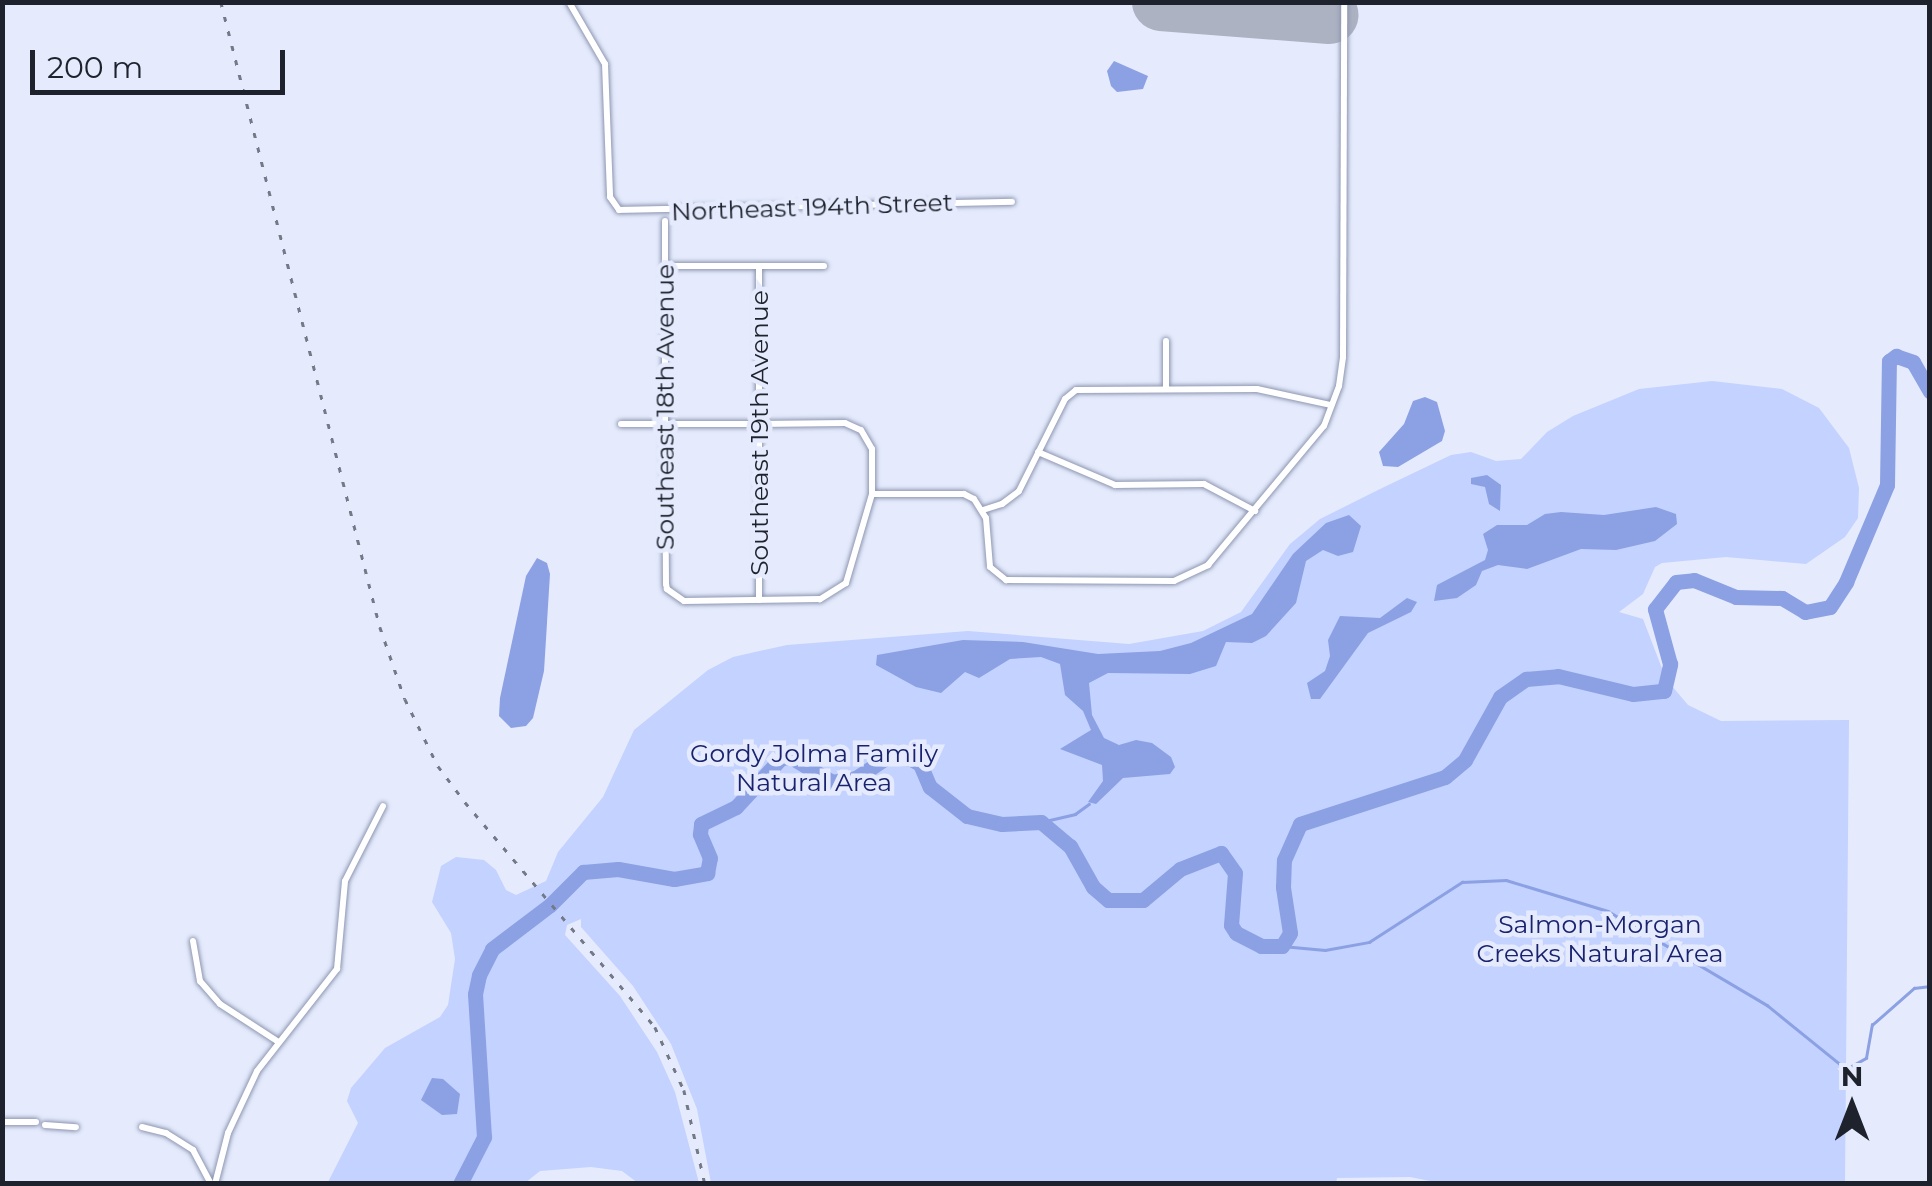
<!DOCTYPE html>
<html>
<head>
<meta charset="utf-8">
<style>
  body { margin:0 }
  #map { position:relative; width:1932px; height:1186px; overflow:hidden; background:#e5ebfd; font-family:Montserrat,sans-serif }
  div>[style] { position:absolute }
  [style*='--x'] { left:calc(var(--x)*1px); top:calc(var(--y)*1px); width:calc(var(--w)*1px); rotate:calc(var(--a)*1deg) }
  .green>* { inset:0; background:#c3d2fe }
  .water>* { inset:0; background:#8ca0e4 }
  .stream>* { height:2.5px; margin:-1.25px; padding:0 1.25px; transform-origin:1.25px; border-radius:1.25px; background:#8ca0e4 }
  .river>* { height:15px; margin:-7.5px; padding:0 7.5px; transform-origin:7.5px; border-radius:7.5px; background:#8ca0e4 }
  .runway>* { height:58px; margin:-29px; padding:0 29px; transform-origin:29px; border-radius:29px; background:#acb2c2 }
  .roads { filter:drop-shadow(0 0 2px #8d96b1) drop-shadow(0 0 2px #8d96b1) }
  .street>* { height:6px; margin:-3px; padding:0 3px; transform-origin:3px; border-radius:3px; background:#fff }
  .rail>* { height:2.5px; margin-top:-1.25px; transform-origin:0; background:repeating-linear-gradient(90deg,#747987 0 5px,transparent 0 15px) }
  span { translate:-50% -50%; white-space:nowrap; text-align:center; line-height:1.15; -webkit-text-stroke:9px #e5ebfd; paint-order:stroke }
  .street-label { font-size:25px; color:#1e222d }
  .park-label { font-size:25px; color:#19226f }
  .frame { position:absolute; inset:0; border:5px solid #1e222d; pointer-events:none }
  .north { position:absolute; left:1802px; top:1056px; width:100px; height:100px; -webkit-text-stroke:8px #e5ebfd; paint-order:stroke; rotate:0deg; font-size:28px; font-weight:700; line-height:40px; text-align:center; color:#1e222d }
  .north::after { content:''; display:block; margin:auto; width:35px; height:45px; background:#1e222d; clip-path:polygon(50% 0,100% 100%,50% 72%,0 100%) }
  .scale { position:absolute; left:30px; top:50px; width:255px; height:45px; box-sizing:border-box; border:5px solid #1e222d; border-top:0; padding-left:12px; font-size:30px; line-height:35px; white-space:nowrap; color:#1e222d; -webkit-text-stroke:8px #e5ebfd; paint-order:stroke }
</style>
</head>
<body>
<div id="map">
  <div class="green">
    <div style="clip-path:polygon(1712px 381px,1782px 389px,1819px 408px,1849px 448px,1859px 488px,1858px 518px,1845px 537px,1806px 564px,1726px 557px,1662px 563px,1655px 567px,1643px 594px,1619px 612px,1643px 619px,1666px 679px,1688px 705px,1721px 721px,1849px 720px,1845px 1183px,1445px 1184px,1410px 1177px,1337px 1178px,1336px 1184px,711px 1183px,697px 1109px,671px 1044px,633px 986px,581px 927px,581px 919px,567px 925px,565px 935px,620px 996px,657px 1052px,675px 1092px,699px 1183px,638px 1183px,622px 1171px,591px 1167px,540px 1171px,525px 1183px,327px 1184px,358px 1123px,347px 1101px,351px 1088px,385px 1048px,440px 1017px,448px 1005px,455px 959px,451px 933px,432px 902px,441px 866px,456px 857px,484px 860px,496px 870px,506px 890px,516px 895px,546px 881px,558px 852px,603px 797px,634px 730px,708px 670px,733px 657px,787px 645px,968px 631px,1129px 644px,1203px 631px,1241px 612px,1290px 544px,1320px 519px,1378px 490px,1451px 455px,1471px 452px,1496px 461px,1521px 459px,1547px 432px,1573px 416px,1639px 389px)"></div>
  </div>
  <div class="water">
    <div style="clip-path:polygon(1114px 61px,1148px 76px,1143px 89px,1117px 92px,1111px 86px,1107px 71px)"></div>
    <div style="clip-path:polygon(1425px 397px,1437px 402px,1445px 431px,1442px 441px,1398px 467px,1383px 466px,1379px 452px,1404px 424px,1413px 401px)"></div>
    <div style="clip-path:polygon(1487px 475px,1501px 485px,1500px 511px,1489px 504px,1485px 487px,1471px 484px,1471px 478px)"></div>
    <div style="clip-path:polygon(1656px 507px,1676px 514px,1677px 524px,1655px 541px,1616px 550px,1581px 549px,1527px 569px,1498px 565px,1482px 571px,1476px 585px,1457px 598px,1434px 601px,1437px 585px,1485px 560px,1488px 550px,1483px 534px,1497px 525px,1527px 525px,1545px 514px,1561px 512px,1604px 515px)"></div>
    <div style="clip-path:polygon(1349px 515px,1361px 526px,1353px 552px,1338px 556px,1323px 550px,1306px 561px,1296px 603px,1266px 636px,1252px 643px,1226px 642px,1216px 666px,1190px 674px,1108px 673px,1089px 683px,1092px 715px,1104px 738px,1119px 745px,1136px 740px,1152px 743px,1171px 757px,1175px 767px,1170px 774px,1123px 778px,1096px 804px,1088px 802px,1103px 781px,1102px 765px,1060px 749px,1091px 730px,1083px 711px,1065px 695px,1060px 664px,1041px 657px,1010px 659px,979px 678px,965px 672px,941px 693px,916px 687px,876px 665px,877px 655px,963px 640px,1023px 642px,1098px 654px,1160px 651px,1191px 643px,1252px 614px,1293px 554px,1326px 523px)"></div>
    <div style="clip-path:polygon(537px 558px,547px 563px,550px 574px,544px 671px,533px 718px,526px 726px,511px 728px,499px 716px,500px 698px,526px 576px)"></div>
    <div style="clip-path:polygon(1407px 598px,1417px 602px,1411px 612px,1368px 633px,1320px 699px,1311px 699px,1307px 683px,1325px 671px,1330px 656px,1328px 640px,1340px 616px,1380px 618px)"></div>
    <div style="clip-path:polygon(432px 1078px,443px 1079px,460px 1094px,457px 1114px,442px 1115px,421px 1100px)"></div>
  </div>
  <div class="stream">
    <div style="--x:1041;--y:822;--w:35;--a:-13"></div>
    <div style="--x:1075;--y:814;--w:17;--a:-36"></div>
    <div style="--x:1282;--y:946;--w:43;--a:5.3"></div>
    <div style="--x:1325;--y:950;--w:45;--a:-10.3"></div>
    <div style="--x:1369;--y:942;--w:111;--a:-32.8"></div>
    <div style="--x:1462;--y:882;--w:44;--a:-2.6"></div>
    <div style="--x:1506;--y:880;--w:107;--a:16.9"></div>
    <div style="--x:1608;--y:911;--w:185;--a:30.6"></div>
    <div style="--x:1767;--y:1005;--w:102;--a:39"></div>
    <div style="--x:1846;--y:1069;--w:23;--a:-29"></div>
    <div style="--x:1866;--y:1058;--w:34;--a:-80"></div>
    <div style="--x:1872;--y:1025;--w:56;--a:-41.4"></div>
    <div style="--x:1914;--y:988;--w:16;--a:-7"></div>
  </div>
  <div class="river">
    <div style="--x:460;--y:1184;--w:53;--a:-62.9"></div>
    <div style="--x:484;--y:1137;--w:143;--a:-93.6"></div>
    <div style="--x:475;--y:994;--w:19;--a:-78"></div>
    <div style="--x:479;--y:975;--w:29;--a:-63"></div>
    <div style="--x:492;--y:949;--w:73;--a:-37.2"></div>
    <div style="--x:550;--y:905;--w:47;--a:-45"></div>
    <div style="--x:583;--y:872;--w:35;--a:-5"></div>
    <div style="--x:618;--y:869;--w:57;--a:10.1"></div>
    <div style="--x:674;--y:879;--w:34;--a:-10"></div>
    <div style="--x:707;--y:873;--w:15;--a:-79"></div>
    <div style="--x:710;--y:858;--w:26;--a:-113"></div>
    <div style="--x:700;--y:834;--w:10;--a:-84"></div>
    <div style="--x:701;--y:824;--w:39;--a:-26"></div>
    <div style="--x:736;--y:807;--w:67;--a:-47.4"></div>
    <div style="--x:781;--y:758;--w:10;--a:-6"></div>
    <div style="--x:791;--y:757;--w:48;--a:31.4"></div>
    <div style="--x:832;--y:782;--w:24;--a:-9"></div>
    <div style="--x:856;--y:778;--w:37;--a:-34"></div>
    <div style="--x:887;--y:757;--w:24;--a:5"></div>
    <div style="--x:911;--y:759;--w:10;--a:29"></div>
    <div style="--x:920;--y:764;--w:25;--a:67"></div>
    <div style="--x:930;--y:787;--w:47;--a:38.1"></div>
    <div style="--x:967;--y:816;--w:36;--a:13"></div>
    <div style="--x:1002;--y:824;--w:39;--a:-3"></div>
    <div style="--x:1041;--y:822;--w:38;--a:40"></div>
    <div style="--x:1070;--y:846;--w:47;--a:60.7"></div>
    <div style="--x:1093;--y:887;--w:20;--a:41"></div>
    <div style="--x:1108;--y:900;--w:35;--a:0"></div>
    <div style="--x:1143;--y:900;--w:48;--a:-40"></div>
    <div style="--x:1180;--y:869;--w:44;--a:-21.3"></div>
    <div style="--x:1221;--y:853;--w:24;--a:55"></div>
    <div style="--x:1235;--y:873;--w:52;--a:94.4"></div>
    <div style="--x:1231;--y:925;--w:9;--a:58"></div>
    <div style="--x:1236;--y:933;--w:28;--a:27"></div>
    <div style="--x:1261;--y:946;--w:21;--a:0"></div>
    <div style="--x:1282;--y:946;--w:15;--a:-58"></div>
    <div style="--x:1290;--y:933;--w:47;--a:-98.7"></div>
    <div style="--x:1283;--y:887;--w:27;--a:-88"></div>
    <div style="--x:1284;--y:860;--w:39;--a:-66"></div>
    <div style="--x:1300;--y:824;--w:152;--a:-18"></div>
    <div style="--x:1445;--y:777;--w:26;--a:-40"></div>
    <div style="--x:1465;--y:760;--w:72;--a:-60.9"></div>
    <div style="--x:1500;--y:697;--w:32;--a:-35"></div>
    <div style="--x:1526;--y:679;--w:32;--a:-5"></div>
    <div style="--x:1558;--y:676;--w:77;--a:13.5"></div>
    <div style="--x:1633;--y:694;--w:31;--a:-6"></div>
    <div style="--x:1664;--y:691;--w:28;--a:-77"></div>
    <div style="--x:1670;--y:664;--w:57;--a:-105.3"></div>
    <div style="--x:1655;--y:609;--w:34;--a:-52"></div>
    <div style="--x:1676;--y:582;--w:18;--a:-6"></div>
    <div style="--x:1694;--y:580;--w:45;--a:22"></div>
    <div style="--x:1736;--y:597;--w:46;--a:1.2"></div>
    <div style="--x:1782;--y:598;--w:27;--a:31"></div>
    <div style="--x:1805;--y:612;--w:25;--a:-11"></div>
    <div style="--x:1830;--y:607;--w:30;--a:-57"></div>
    <div style="--x:1846;--y:582;--w:105;--a:-67.1"></div>
    <div style="--x:1887;--y:485;--w:124;--a:-89.1"></div>
    <div style="--x:1889;--y:361;--w:9;--a:-36"></div>
    <div style="--x:1896;--y:356;--w:18;--a:19"></div>
    <div style="--x:1913;--y:362;--w:34;--a:60"></div>
  </div>
  <div class="runway">
    <div style="--x:1161;--y:2;--w:169;--a:4.4"></div>
  </div>
  <div class="roads">
    <div class="street">
      <div style="--x:569;--y:2;--w:72;--a:59.9"></div>
      <div style="--x:605;--y:64;--w:133;--a:87.8"></div>
      <div style="--x:610;--y:197;--w:16;--a:55"></div>
      <div style="--x:619;--y:210;--w:393;--a:-1.2"></div>
      <div style="--x:665;--y:266;--w:159;--a:0"></div>
      <div style="--x:759;--y:266;--w:334;--a:90"></div>
      <div style="--x:1166;--y:341;--w:47;--a:90"></div>
      <div style="--x:621;--y:424;--w:138;--a:0"></div>
      <div style="--x:759;--y:424;--w:86;--a:-0.7"></div>
      <div style="--x:845;--y:423;--w:17;--a:24"></div>
      <div style="--x:861;--y:430;--w:22;--a:60"></div>
      <div style="--x:872;--y:449;--w:45;--a:90"></div>
      <div style="--x:872;--y:494;--w:93;--a:106.3"></div>
      <div style="--x:846;--y:583;--w:31;--a:148"></div>
      <div style="--x:820;--y:599;--w:136;--a:179.2"></div>
      <div style="--x:684;--y:601;--w:21;--a:-145"></div>
      <div style="--x:667;--y:589;--w:5;--a:-101"></div>
      <div style="--x:666;--y:584;--w:149;--a:-90.4"></div>
      <div style="--x:665;--y:435;--w:214;--a:-90"></div>
      <div style="--x:1038;--y:452;--w:84;--a:23.2"></div>
      <div style="--x:1115;--y:485;--w:89;--a:-0.6"></div>
      <div style="--x:1204;--y:484;--w:58;--a:27.9"></div>
      <div style="--x:872;--y:494;--w:92;--a:0"></div>
      <div style="--x:964;--y:494;--w:11;--a:27"></div>
      <div style="--x:974;--y:499;--w:22;--a:58"></div>
      <div style="--x:986;--y:518;--w:49;--a:85.3"></div>
      <div style="--x:990;--y:567;--w:21;--a:39"></div>
      <div style="--x:1006;--y:580;--w:168;--a:0.3"></div>
      <div style="--x:1174;--y:581;--w:38;--a:-25"></div>
      <div style="--x:1208;--y:565;--w:181;--a:-50.2"></div>
      <div style="--x:1324;--y:426;--w:43;--a:-69.4"></div>
      <div style="--x:1339;--y:386;--w:29;--a:-82"></div>
      <div style="--x:1343;--y:357;--w:355;--a:-89.8"></div>
      <div style="--x:983;--y:510;--w:20;--a:-18"></div>
      <div style="--x:1002;--y:504;--w:21;--a:-37"></div>
      <div style="--x:1019;--y:491;--w:103;--a:-63.4"></div>
      <div style="--x:1065;--y:399;--w:14;--a:-39"></div>
      <div style="--x:1076;--y:390;--w:181;--a:-0.3"></div>
      <div style="--x:1257;--y:389;--w:76;--a:12.2"></div>
      <div style="--x:193;--y:941;--w:41;--a:80.1"></div>
      <div style="--x:200;--y:981;--w:30;--a:49"></div>
      <div style="--x:220;--y:1004;--w:68;--a:33"></div>
      <div style="--x:2;--y:1122;--w:34;--a:0"></div>
      <div style="--x:45;--y:1125;--w:31;--a:4"></div>
      <div style="--x:142;--y:1127;--w:25;--a:14"></div>
      <div style="--x:166;--y:1133;--w:32;--a:32"></div>
      <div style="--x:193;--y:1150;--w:38;--a:62"></div>
      <div style="--x:215;--y:1184;--w:53;--a:-75.7"></div>
      <div style="--x:228;--y:1133;--w:68;--a:-64.9"></div>
      <div style="--x:257;--y:1071;--w:130;--a:-51.9"></div>
      <div style="--x:337;--y:969;--w:88;--a:-84.8"></div>
      <div style="--x:345;--y:881;--w:84;--a:-63.1"></div>
    </div>
  </div>
  <div class="rail">
    <div style="--x:221;--y:2;--w:645;--a:75.73"></div>
    <div style="--x:380;--y:627;--w:76;--a:70.9"></div>
    <div style="--x:405;--y:699;--w:75;--a:63.8"></div>
    <div style="--x:438;--y:766;--w:45;--a:53.1"></div>
    <div style="--x:465;--y:802;--w:294;--a:49.8"></div>
    <div style="--x:655;--y:1027;--w:69;--a:65.3"></div>
    <div style="--x:684;--y:1090;--w:96;--a:77.4"></div>
  </div>
  <div class="street-label">
    <span style="left:812px;top:207px;rotate:-2deg">Northeast 194th Street</span>
    <span style="left:665px;top:407px;rotate:-90deg">Southeast 18th Avenue</span>
    <span style="left:759px;top:433px;rotate:-90deg">Southeast 19th Avenue</span>
  </div>
  <div class="park-label">
    <span style="left:814px;top:768px">Gordy Jolma Family<br>Natural Area</span>
    <span style="left:1600px;top:939px">Salmon-Morgan<br>Creeks Natural Area</span>
  </div>
  <div class="frame"></div>
  <div class="north">N</div>
  <div class="scale">200 m</div>
</div>
</body>
</html>
